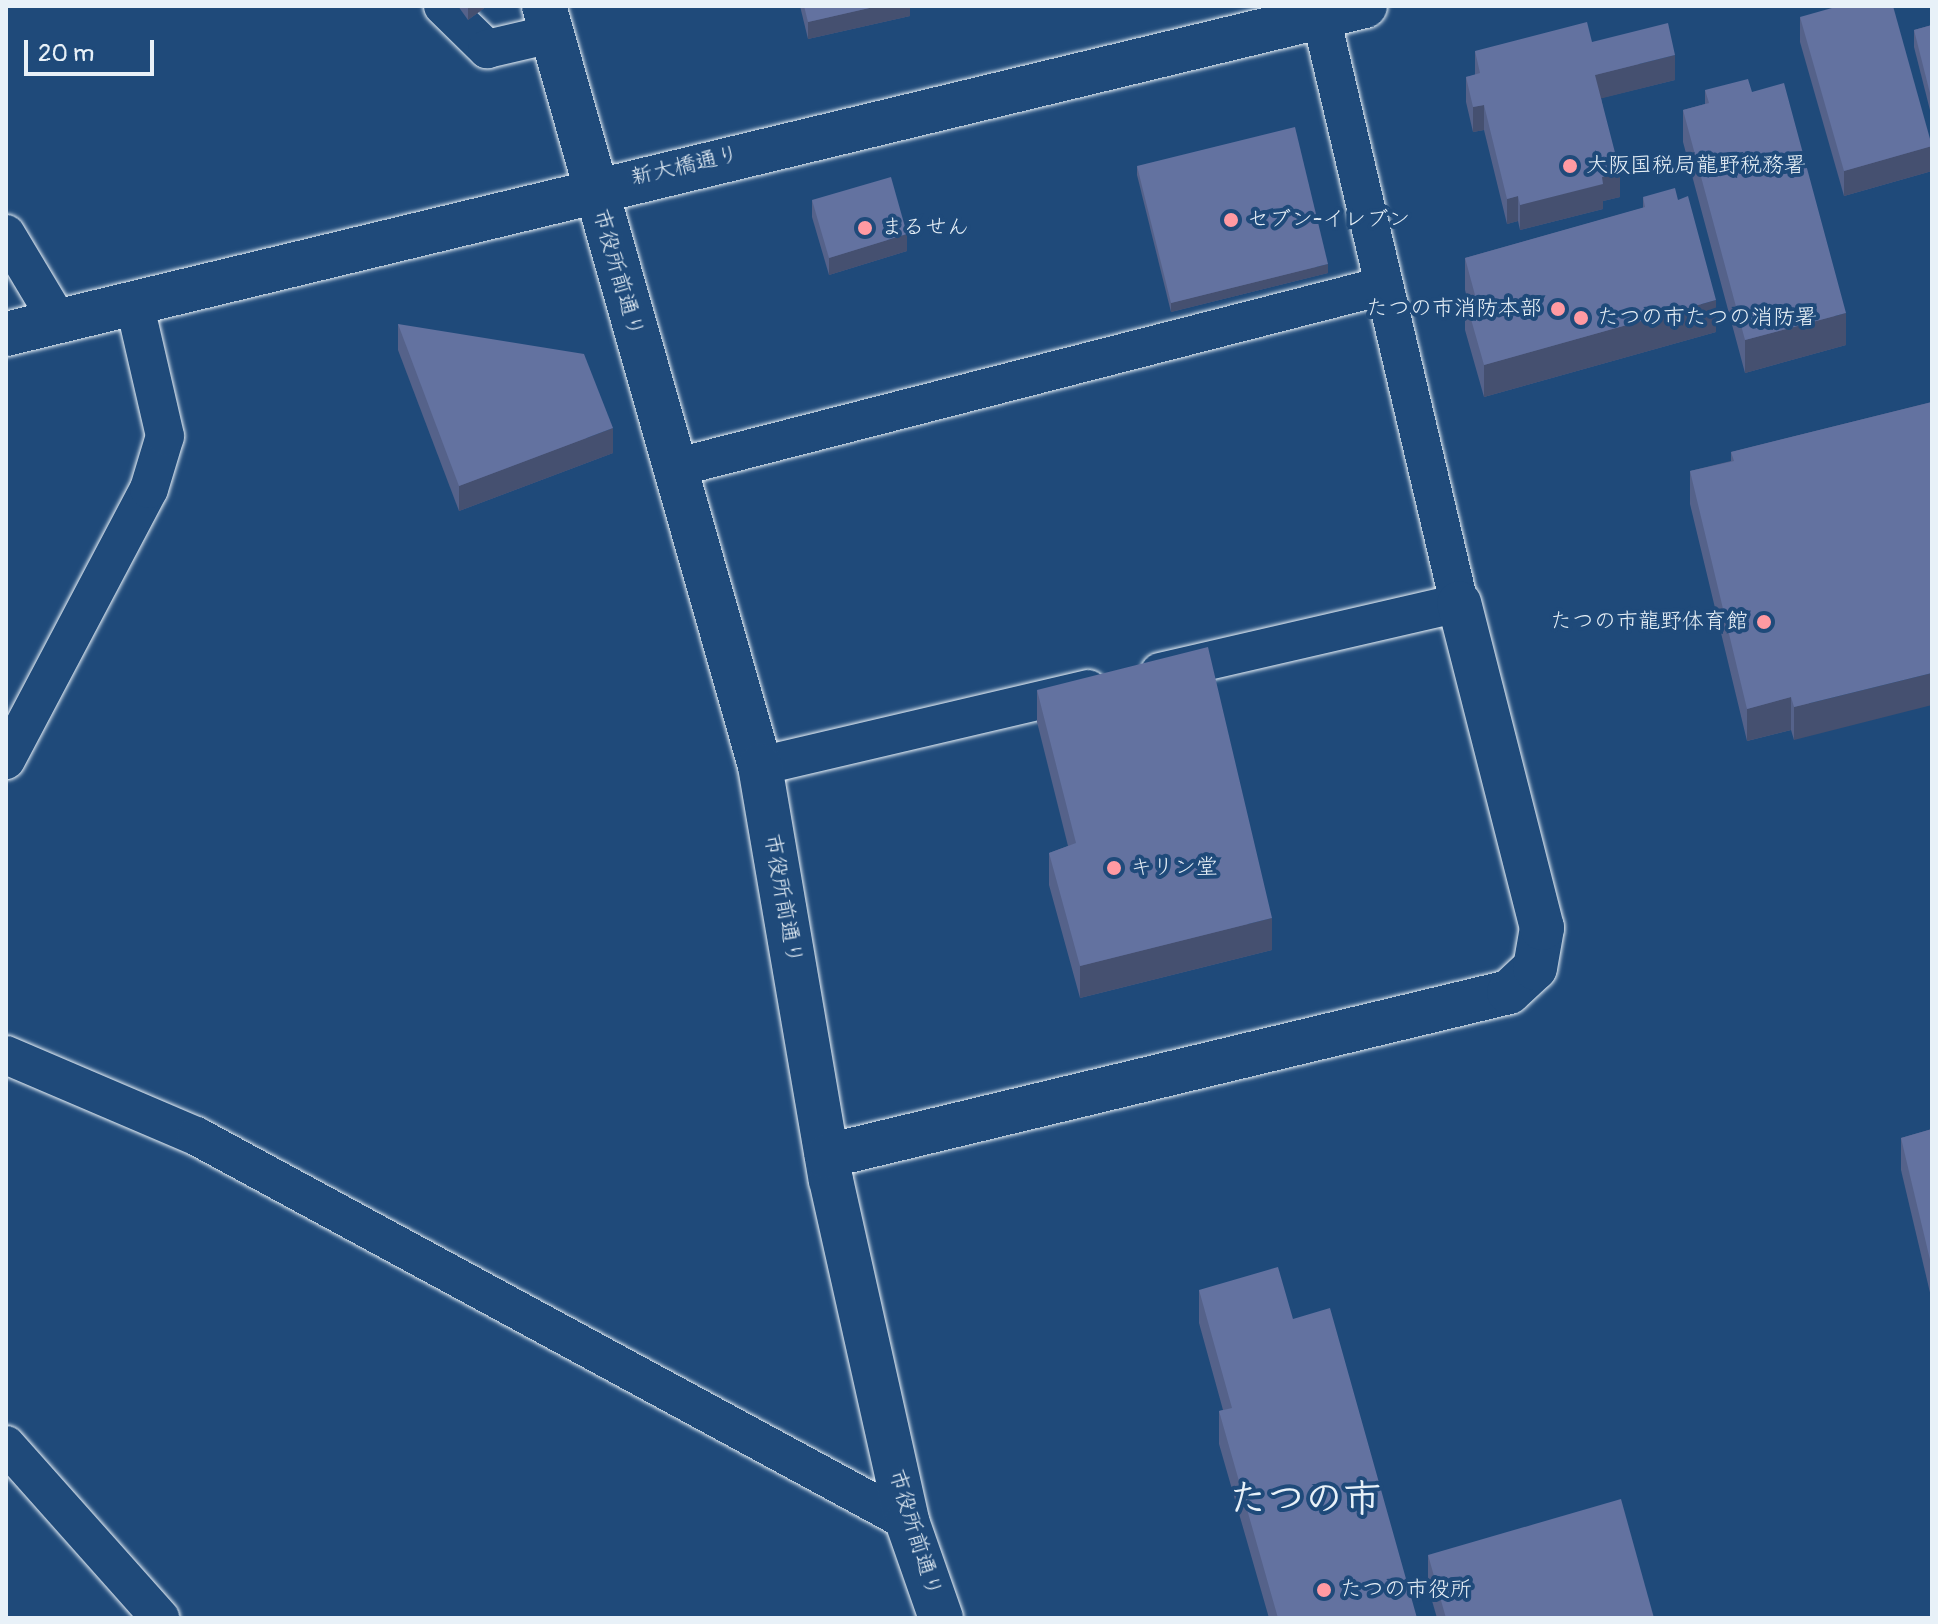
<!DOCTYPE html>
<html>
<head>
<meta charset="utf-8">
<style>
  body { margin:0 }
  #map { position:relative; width:1938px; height:1624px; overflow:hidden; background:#1f4a7a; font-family:Pangolin,"Klee One",sans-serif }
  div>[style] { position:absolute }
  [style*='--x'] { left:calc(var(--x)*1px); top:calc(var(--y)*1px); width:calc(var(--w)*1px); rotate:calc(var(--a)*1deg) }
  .roads { filter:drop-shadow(0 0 2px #e8f1f8) drop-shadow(0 0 2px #e8f1f8) }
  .minor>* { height:38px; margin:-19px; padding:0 19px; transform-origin:19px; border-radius:19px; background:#1f4a7a }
  .tertiary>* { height:44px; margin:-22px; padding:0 22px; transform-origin:22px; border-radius:22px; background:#1f4a7a }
  .wall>* { inset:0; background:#55628a }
  .shaded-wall>* { inset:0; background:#455070 }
  .building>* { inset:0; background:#6372a0 }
  .dots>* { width:22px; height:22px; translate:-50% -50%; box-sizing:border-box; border:4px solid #1f4a7a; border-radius:50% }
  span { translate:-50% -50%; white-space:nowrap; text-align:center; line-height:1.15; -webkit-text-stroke:8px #1f4a7a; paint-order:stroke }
  .street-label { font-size:22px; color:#e8f1f8 }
  .poi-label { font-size:22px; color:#e8f1f8 }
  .left { translate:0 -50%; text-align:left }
  .right { translate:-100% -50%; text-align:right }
  .town-label { font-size:38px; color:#e8f1f8; font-weight:700 }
  .frame { position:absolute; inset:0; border:8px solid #e8f1f8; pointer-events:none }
  .scale { position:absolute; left:24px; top:40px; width:130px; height:36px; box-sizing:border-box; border:4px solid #e8f1f8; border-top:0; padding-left:10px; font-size:24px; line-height:28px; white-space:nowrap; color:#e8f1f8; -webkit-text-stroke:6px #1f4a7a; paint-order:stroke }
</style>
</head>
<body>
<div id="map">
  <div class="roads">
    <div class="minor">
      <div style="--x:443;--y:6;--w:62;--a:44.3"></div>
      <div style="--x:487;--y:49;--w:66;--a:-13.2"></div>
      <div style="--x:6;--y:234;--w:101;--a:59.1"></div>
      <div style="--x:674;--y:468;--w:732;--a:-14.4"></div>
      <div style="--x:1160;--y:672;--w:307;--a:-13"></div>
      <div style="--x:1459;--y:603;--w:602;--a:-103.25"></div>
      <div style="--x:6;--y:760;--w:306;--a:-62.2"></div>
      <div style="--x:149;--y:489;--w:55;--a:-73.2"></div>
      <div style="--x:165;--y:436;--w:138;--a:-103"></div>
      <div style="--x:760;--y:766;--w:337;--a:-13.2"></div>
      <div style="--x:6;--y:1055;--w:207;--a:23.1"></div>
      <div style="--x:196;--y:1136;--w:809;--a:28.44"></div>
      <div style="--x:6;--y:1445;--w:232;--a:48.3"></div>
    </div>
    <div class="tertiary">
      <div style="--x:544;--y:6;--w:790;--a:74.13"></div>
      <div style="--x:760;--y:766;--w:420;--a:80.3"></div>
      <div style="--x:831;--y:1180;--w:349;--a:77.4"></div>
      <div style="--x:907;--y:1521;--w:103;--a:70.7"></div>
      <div style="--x:6;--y:334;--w:1398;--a:-13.57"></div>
      <div style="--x:827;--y:1156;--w:701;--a:-13.52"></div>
      <div style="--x:1509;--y:992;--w:35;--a:-43"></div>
      <div style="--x:1535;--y:968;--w:41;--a:-80.1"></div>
      <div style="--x:1542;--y:928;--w:335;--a:-104.3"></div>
    </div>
  </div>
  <div class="wall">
    <div style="clip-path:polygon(458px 6px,487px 6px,468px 20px)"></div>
    <div style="clip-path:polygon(800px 6px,910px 6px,910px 16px,808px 39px)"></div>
    <div style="clip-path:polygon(1800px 17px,1932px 144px,1932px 171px,1844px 196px,1800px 42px)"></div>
    <div style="clip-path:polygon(1932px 25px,1932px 118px,1914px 47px,1914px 30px)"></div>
    <div style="clip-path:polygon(1592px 42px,1675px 80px,1601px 98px,1620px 197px,1603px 201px,1603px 209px,1520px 230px,1518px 221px,1507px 224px,1484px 130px,1473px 132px,1466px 102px,1466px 77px,1475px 75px,1475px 51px)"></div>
    <div style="clip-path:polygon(1705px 90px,1752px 92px,1846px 345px,1745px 373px,1683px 142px,1683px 110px,1705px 104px)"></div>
    <div style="clip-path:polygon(1137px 166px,1328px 273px,1171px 312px,1137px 175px)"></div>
    <div style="clip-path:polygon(1643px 197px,1716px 332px,1484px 397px,1465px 330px,1465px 298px,1467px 298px,1465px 290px,1465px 258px,1643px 208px)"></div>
    <div style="clip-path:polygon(812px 200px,907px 251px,829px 275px,812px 217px)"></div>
    <div style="clip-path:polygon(398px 324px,613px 453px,459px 511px,398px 350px)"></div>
    <div style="clip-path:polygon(1932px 402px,1794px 740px,1791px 730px,1747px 741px,1690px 504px,1690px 471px,1731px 461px,1731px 452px)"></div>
    <div style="clip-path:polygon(1037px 690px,1272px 950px,1080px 998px,1049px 885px,1049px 853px,1068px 846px,1037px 722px)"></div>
    <div style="clip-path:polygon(1932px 1129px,1932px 1301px,1901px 1170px,1901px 1138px)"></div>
    <div style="clip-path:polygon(1199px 1290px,1293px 1319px,1417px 1618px,1269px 1618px,1219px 1444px,1219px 1411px,1223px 1410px,1199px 1323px)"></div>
    <div style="clip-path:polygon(1428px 1555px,1654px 1618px,1437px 1618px,1428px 1587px)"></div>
  </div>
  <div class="shaded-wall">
    <div style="clip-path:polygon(468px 6px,487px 6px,468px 20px)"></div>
    <div style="clip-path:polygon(878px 6px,910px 6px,910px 16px,808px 39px,808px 22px)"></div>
    <div style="clip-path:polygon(1675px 55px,1675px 80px,1595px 100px,1595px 75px)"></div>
    <div style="clip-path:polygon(1484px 105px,1484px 130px,1473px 132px,1473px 107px)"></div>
    <div style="clip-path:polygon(1932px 146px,1932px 171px,1844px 196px,1844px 171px)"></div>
    <div style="clip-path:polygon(1620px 172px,1620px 197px,1603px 201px,1603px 209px,1520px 230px,1520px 205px,1602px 177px)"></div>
    <div style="clip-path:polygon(1518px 196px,1518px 221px,1507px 224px,1507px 199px)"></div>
    <div style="clip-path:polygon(907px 234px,907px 251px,829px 275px,829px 258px)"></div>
    <div style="clip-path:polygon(1328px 264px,1328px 273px,1171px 312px,1171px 303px)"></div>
    <div style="clip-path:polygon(1716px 300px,1716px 332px,1484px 397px,1484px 365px)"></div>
    <div style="clip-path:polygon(1846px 313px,1846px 345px,1745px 373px,1745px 340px)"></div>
    <div style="clip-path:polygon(613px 428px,613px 453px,459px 511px,459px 486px)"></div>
    <div style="clip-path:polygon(1932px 673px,1932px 705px,1794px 740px,1794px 707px)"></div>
    <div style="clip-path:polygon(1791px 697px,1791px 730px,1747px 741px,1747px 709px)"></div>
    <div style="clip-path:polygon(1272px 918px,1272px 950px,1080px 998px,1080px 966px)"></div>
  </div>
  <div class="building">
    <div style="clip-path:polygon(804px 6px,878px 6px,808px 22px)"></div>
    <div style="clip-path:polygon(1839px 6px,1893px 6px,1932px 146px,1844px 171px,1800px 17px)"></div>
    <div style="clip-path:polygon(1587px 22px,1592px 42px,1668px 23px,1675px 55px,1595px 75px,1620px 172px,1602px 177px,1603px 184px,1520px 205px,1518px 196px,1507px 199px,1484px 105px,1473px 107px,1466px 77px,1480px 73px,1475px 51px)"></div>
    <div style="clip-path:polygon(1932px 25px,1932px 101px,1914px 30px)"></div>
    <div style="clip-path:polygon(1748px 79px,1752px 92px,1784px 83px,1846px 313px,1745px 340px,1683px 110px,1709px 103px,1705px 90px)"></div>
    <div style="clip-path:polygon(1295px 127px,1328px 264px,1171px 303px,1137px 166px)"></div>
    <div style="clip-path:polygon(891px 177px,907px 234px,829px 258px,812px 200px)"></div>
    <div style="clip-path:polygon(1675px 188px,1678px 200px,1688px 196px,1716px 300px,1484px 365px,1465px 298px,1475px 295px,1465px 258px,1645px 207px,1643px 197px)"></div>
    <div style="clip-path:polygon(398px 324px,584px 354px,613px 428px,459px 486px)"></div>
    <div style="clip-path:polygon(1932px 402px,1932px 673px,1794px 707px,1791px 697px,1747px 709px,1690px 471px,1734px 461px,1731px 452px)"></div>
    <div style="clip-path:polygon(1208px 647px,1272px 918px,1080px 966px,1049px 853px,1076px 843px,1037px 690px)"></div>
    <div style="clip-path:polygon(1932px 1129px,1932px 1268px,1901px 1138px)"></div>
    <div style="clip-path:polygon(1278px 1267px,1293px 1319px,1330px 1308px,1417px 1618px,1278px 1618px,1219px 1411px,1232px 1408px,1199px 1290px)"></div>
    <div style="clip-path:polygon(1621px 1499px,1654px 1618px,1446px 1618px,1428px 1555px)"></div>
  </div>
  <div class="dots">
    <div style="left:1570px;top:166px;background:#ff9aa2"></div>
    <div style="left:1231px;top:220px;background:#ff9aa2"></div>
    <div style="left:865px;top:228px;background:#ff9aa2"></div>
    <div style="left:1558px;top:309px;background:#ff9aa2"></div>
    <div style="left:1581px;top:318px;background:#ff9aa2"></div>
    <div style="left:1764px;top:622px;background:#ff9aa2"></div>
    <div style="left:1114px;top:868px;background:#ff9aa2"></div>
    <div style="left:1324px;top:1590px;background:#ff9aa2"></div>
  </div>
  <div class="street-label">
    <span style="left:685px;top:166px;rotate:-13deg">新大橋通り</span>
    <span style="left:618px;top:273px;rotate:74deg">市役所前通り</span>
    <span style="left:783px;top:899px;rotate:80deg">市役所前通り</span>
    <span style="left:915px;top:1533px;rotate:73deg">市役所前通り</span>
  </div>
  <div class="poi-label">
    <span class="left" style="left:1586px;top:166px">大阪国税局龍野税務署</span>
    <span class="left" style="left:1247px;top:220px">セブン-イレブン</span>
    <span class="left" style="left:881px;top:228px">まるせん</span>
    <span class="right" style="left:1542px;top:309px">たつの市消防本部</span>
    <span class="left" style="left:1597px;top:318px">たつの市たつの消防署</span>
    <span class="right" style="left:1748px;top:622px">たつの市龍野体育館</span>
    <span class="left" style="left:1130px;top:868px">キリン堂</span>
    <span class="left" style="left:1340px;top:1590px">たつの市役所</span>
  </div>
  <div class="town-label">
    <span style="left:1305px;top:1500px">たつの市</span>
  </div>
  <div class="frame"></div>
  <div class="scale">20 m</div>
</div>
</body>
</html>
